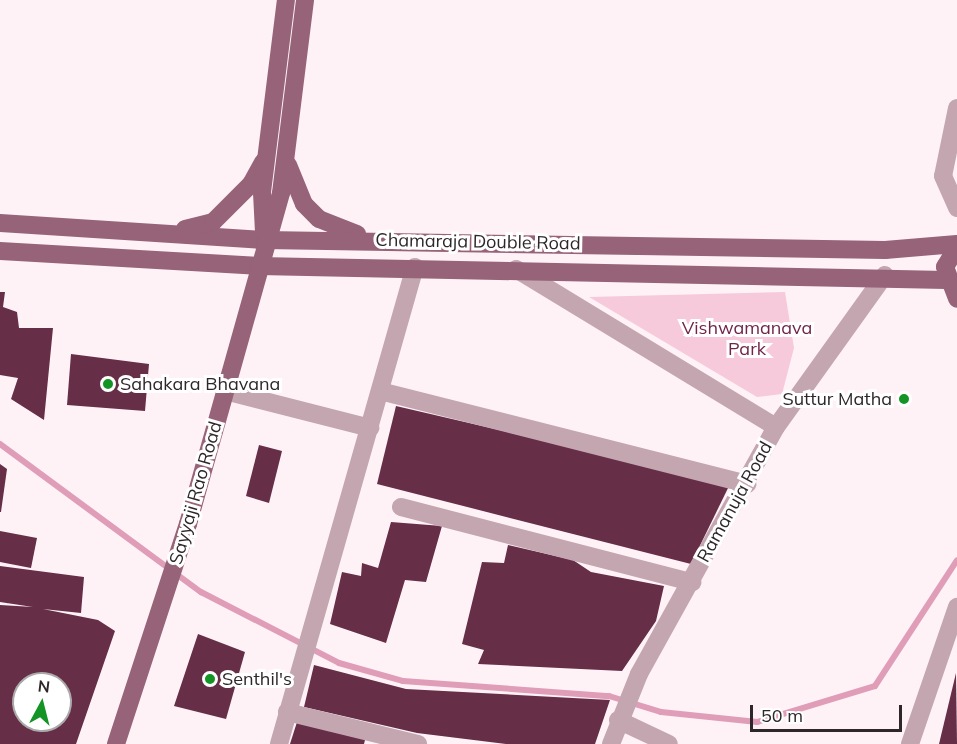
<!DOCTYPE html>
<html>
<head>
<meta charset="utf-8">
<style>
  body { margin:0 }
  #map { position:relative; width:957px; height:744px; overflow:hidden; background:#fff2f7; font-family:Mulish,sans-serif }
  div>[style] { position:absolute }
  [style*='--x'] { left:calc(var(--x)*1px); top:calc(var(--y)*1px); width:calc(var(--w)*1px); rotate:calc(var(--a)*1deg) }
  .green>* { inset:0; background:#f7cadb }
  .stream>* { height:6px; margin:-3px; padding:0 3px; transform-origin:3px; border-radius:3px; background:#e09db7 }
  .building>* { inset:0; background:#662e47 }
  .minor>* { height:18px; margin:-9px; padding:0 9px; transform-origin:9px; border-radius:9px; background:#c4a6b1 }
  .major>* { height:18px; margin:-9px; padding:0 9px; transform-origin:9px; border-radius:9px; background:#976378 }
  .dots>* { width:16px; height:16px; translate:-50% -50%; box-sizing:border-box; border:3px solid #fff; border-radius:50% }
  span { translate:-50% -50%; white-space:nowrap; text-align:center; line-height:1.15; -webkit-text-stroke:6px #fff; paint-order:stroke }
  .street-label { font-size:18px; color:#2e2729 }
  .park-label { font-size:18px; color:#712449 }
  .poi-label { font-size:18px; color:#2e2729 }
  .left { translate:0 -50%; text-align:left }
  .right { translate:-100% -50%; text-align:right }
  .north { position:absolute; left:12px; top:672px; width:60px; height:60px; box-sizing:border-box; background:#fff; border:2px solid #aba9a9; border-radius:50%; rotate:7deg; font-size:16px; font-weight:700; line-height:24px; text-align:center; color:#2e2729 }
  .north::after { content:''; display:block; margin:auto; width:21px; height:27px; background:#139425; clip-path:polygon(50% 0,100% 100%,50% 72%,0 100%) }
  .scale { position:absolute; left:750px; top:705px; width:152px; height:27px; box-sizing:border-box; border:3px solid #2e2729; border-top:0; padding-left:8px; font-size:18px; line-height:21px; white-space:nowrap; color:#2e2729; -webkit-text-stroke:4px #fff; paint-order:stroke }
</style>
</head>
<body>
<div id="map">
  <div class="green">
    <div style="clip-path:polygon(785px 292px,794px 348px,782px 394px,757px 397px,589px 297px)"></div>
  </div>
  <div class="stream">
    <div style="--x:0;--y:444;--w:250;--a:36.4"></div>
    <div style="--x:201;--y:592;--w:155;--a:27.2"></div>
    <div style="--x:339;--y:663;--w:66;--a:15.7"></div>
    <div style="--x:403;--y:681;--w:207;--a:4.2"></div>
    <div style="--x:609;--y:696;--w:54;--a:17.1"></div>
    <div style="--x:661;--y:712;--w:97;--a:5.9"></div>
    <div style="--x:757;--y:722;--w:123;--a:-17"></div>
    <div style="--x:875;--y:686;--w:150;--a:-56.9"></div>
  </div>
  <div class="building">
    <div style="clip-path:polygon(0 292px,5px 292px,3px 307px,17px 312px,19px 328px,53px 328px,44px 420px,11px 399px,18px 378px,0 375px)"></div>
    <div style="clip-path:polygon(71px 354px,149px 364px,145px 411px,67px 405px)"></div>
    <div style="clip-path:polygon(396px 406px,730px 484px,691px 564px,377px 484px)"></div>
    <div style="clip-path:polygon(259px 445px,282px 451px,269px 503px,246px 496px)"></div>
    <div style="clip-path:polygon(0 464px,7px 469px,1px 512px,0 512px)"></div>
    <div style="clip-path:polygon(391px 522px,442px 526px,426px 582px,405px 580px,386px 643px,330px 624px,342px 572px,361px 576px,362px 563px,378px 568px)"></div>
    <div style="clip-path:polygon(0 531px,37px 538px,31px 568px,0 562px)"></div>
    <div style="clip-path:polygon(508px 545px,573px 560px,591px 572px,664px 586px,656px 621px,622px 671px,478px 664px,484px 650px,462px 644px,482px 562px,504px 563px)"></div>
    <div style="clip-path:polygon(evenodd,0 566px,84px 577px,81px 613px,43px 609px,98px 620px,115px 631px,76px 744px,0 744px,0 605px,33px 607px,0 602px,0 566px,24px 684px,60px 684px,60px 720px,24px 720px,24px 684px)"></div>
    <div style="clip-path:polygon(198px 634px,245px 652px,226px 719px,174px 706px)"></div>
    <div style="clip-path:polygon(314px 665px,406px 689px,610px 700px,595px 744px,506px 744px,417px 733px,304px 707px)"></div>
    <div style="clip-path:polygon(956px 673px,957px 744px,939px 744px)"></div>
    <div style="clip-path:polygon(297px 722px,366px 736px,364px 744px,290px 744px)"></div>
  </div>
  <div class="minor">
    <div style="--x:957;--y:108;--w:69;--a:101.6"></div>
    <div style="--x:943;--y:176;--w:35;--a:66"></div>
    <div style="--x:516;--y:269;--w:304;--a:31.3"></div>
    <div style="--x:225;--y:391;--w:150;--a:14.3"></div>
    <div style="--x:380;--y:391;--w:379;--a:14.2"></div>
    <div style="--x:401;--y:507;--w:301;--a:14.5"></div>
    <div style="--x:287;--y:712;--w:135;--a:13.7"></div>
    <div style="--x:618;--y:720;--w:56;--a:25.2"></div>
    <div style="--x:279;--y:744;--w:496;--a:-74.1"></div>
    <div style="--x:611;--y:744;--w:75;--a:-68.2"></div>
    <div style="--x:639;--y:674;--w:282;--a:-61"></div>
    <div style="--x:776;--y:427;--w:187;--a:-54.4"></div>
    <div style="--x:910;--y:744;--w:145;--a:-71.1"></div>
  </div>
  <div class="major">
    <div style="--x:288;--y:165;--w:42;--a:67.7"></div>
    <div style="--x:304;--y:204;--w:21;--a:45"></div>
    <div style="--x:319;--y:219;--w:41;--a:21.5"></div>
    <div style="--x:0;--y:223;--w:266;--a:3.7"></div>
    <div style="--x:265;--y:240;--w:620;--a:0.92"></div>
    <div style="--x:885;--y:250;--w:72;--a:-4.8"></div>
    <div style="--x:185;--y:229;--w:29;--a:-14"></div>
    <div style="--x:213;--y:222;--w:54;--a:-45"></div>
    <div style="--x:251;--y:184;--w:25;--a:-61"></div>
    <div style="--x:264;--y:232;--w:40;--a:-92.9"></div>
    <div style="--x:262;--y:192;--w:193;--a:-82.9"></div>
    <div style="--x:957;--y:247;--w:23;--a:121"></div>
    <div style="--x:945;--y:267;--w:34;--a:69"></div>
    <div style="--x:0;--y:251;--w:259;--a:3.3"></div>
    <div style="--x:259;--y:266;--w:687;--a:1.17"></div>
    <div style="--x:116;--y:744;--w:231;--a:-71.9"></div>
    <div style="--x:188;--y:524;--w:344;--a:-74.3"></div>
    <div style="--x:281;--y:193;--w:194;--a:-82.9"></div>
  </div>
  <div class="dots">
    <div style="left:108px;top:384px;background:#139425"></div>
    <div style="left:904px;top:399px;background:#139425"></div>
    <div style="left:210px;top:679px;background:#139425"></div>
  </div>
  <div class="street-label">
    <span style="left:478px;top:242px;rotate:1deg">Chamaraja Double Road</span>
    <span style="left:196px;top:493px;rotate:-74deg">Sayyaji Rao Road</span>
    <span style="left:735px;top:502px;rotate:-61deg">Ramanuja Road</span>
  </div>
  <div class="park-label">
    <span style="left:747px;top:339px">Vishwamanava<br>Park</span>
  </div>
  <div class="poi-label">
    <span class="left" style="left:120px;top:384px">Sahakara Bhavana</span>
    <span class="right" style="left:892px;top:399px">Suttur Matha</span>
    <span class="left" style="left:222px;top:679px">Senthil's</span>
  </div>
  <div class="north">N</div>
  <div class="scale">50 m</div>
</div>
</body>
</html>
